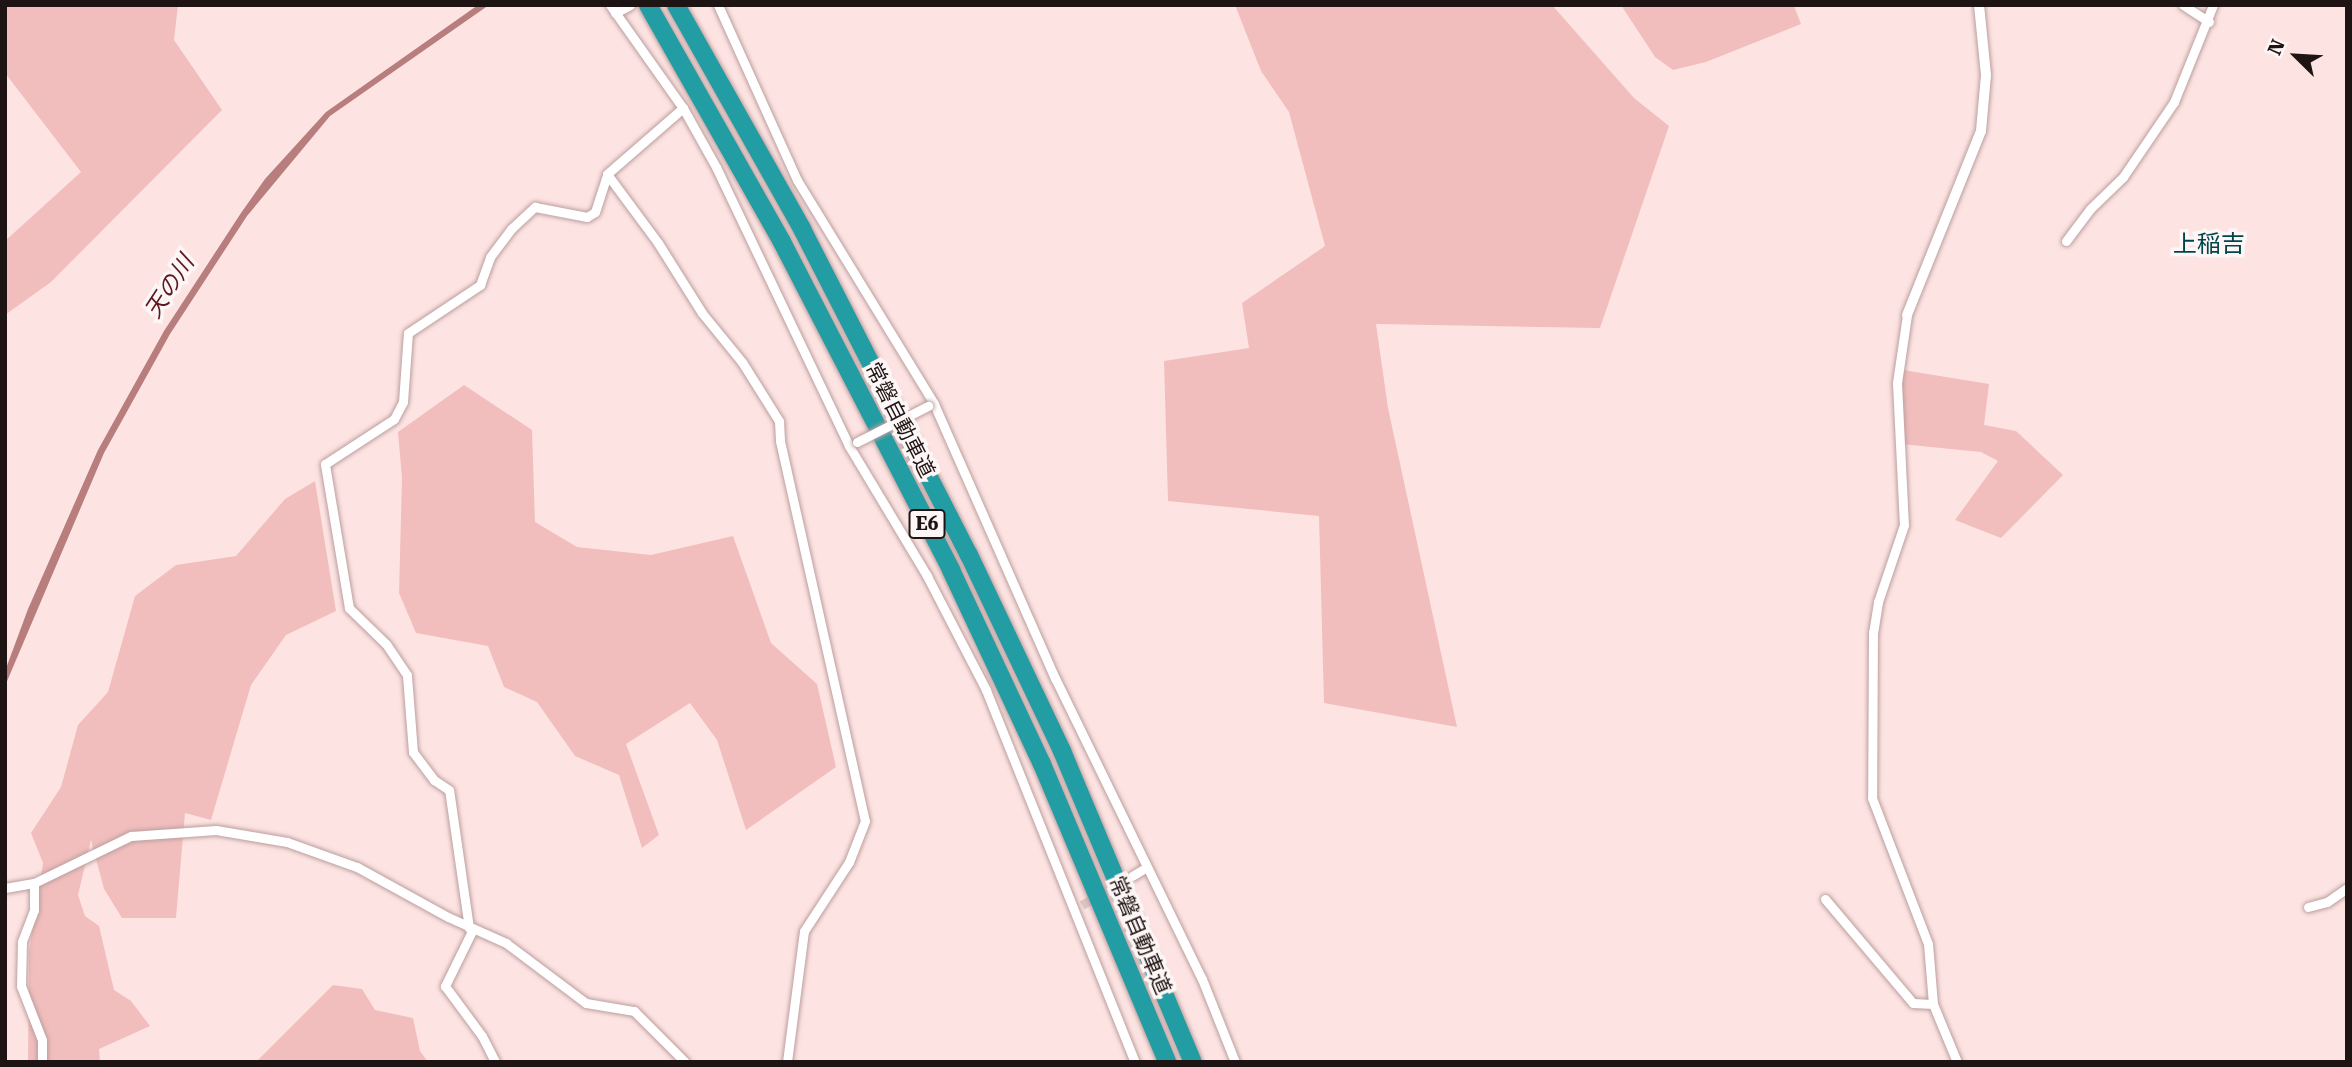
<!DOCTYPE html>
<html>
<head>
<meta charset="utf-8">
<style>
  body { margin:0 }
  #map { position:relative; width:2352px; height:1067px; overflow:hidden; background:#fde4e3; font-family:"Roboto Serif","Noto Sans JP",serif }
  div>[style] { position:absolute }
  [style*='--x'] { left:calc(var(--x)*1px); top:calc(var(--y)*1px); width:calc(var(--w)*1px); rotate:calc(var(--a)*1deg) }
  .green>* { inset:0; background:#f1bebd }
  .water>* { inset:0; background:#b87d7d }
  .minor-tunnel>* { height:9px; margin-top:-4.5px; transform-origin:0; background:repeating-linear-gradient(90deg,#dcc5c4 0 9px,transparent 0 13.5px) }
  .roads { filter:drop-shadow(0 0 2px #bc9e9e) drop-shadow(0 0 2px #bc9e9e) }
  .minor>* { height:9px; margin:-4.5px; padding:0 4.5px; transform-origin:4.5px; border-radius:4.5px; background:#fff }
  .tertiary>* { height:10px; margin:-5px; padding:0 5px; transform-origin:5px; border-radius:5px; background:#fff }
  .motorway>* { height:18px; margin:-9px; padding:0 9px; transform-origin:9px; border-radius:9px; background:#219da3 }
  .bridges { filter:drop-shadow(0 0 2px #bc9e9e) drop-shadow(0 0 2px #bc9e9e) }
  .minor-bridge>* { height:9px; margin:-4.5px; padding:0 4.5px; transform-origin:4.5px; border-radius:4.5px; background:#fff }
  span { translate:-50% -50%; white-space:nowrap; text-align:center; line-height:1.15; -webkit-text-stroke:7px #fdf6f6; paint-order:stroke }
  .shield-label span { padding:2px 5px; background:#fdf6f6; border:2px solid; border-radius:5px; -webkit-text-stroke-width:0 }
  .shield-label { font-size:19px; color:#1f1414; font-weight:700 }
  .street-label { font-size:21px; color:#1f1414 }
  .water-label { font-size:23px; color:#60171f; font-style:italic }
  .quarter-label { font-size:24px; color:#014548 }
  .frame { position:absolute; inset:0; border:7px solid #1f1414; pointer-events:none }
  .north { position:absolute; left:2261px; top:21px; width:70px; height:70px; -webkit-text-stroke:5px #fdf6f6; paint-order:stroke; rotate:294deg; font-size:19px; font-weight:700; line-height:28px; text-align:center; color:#1f1414 }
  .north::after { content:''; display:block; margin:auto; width:24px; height:32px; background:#1f1414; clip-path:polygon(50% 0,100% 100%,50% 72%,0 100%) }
</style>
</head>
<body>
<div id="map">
  <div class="green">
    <div style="clip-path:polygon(5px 5px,178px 5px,174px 40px,222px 110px,51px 282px,5px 315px,5px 241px,81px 172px,5px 73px)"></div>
    <div style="clip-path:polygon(1235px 5px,1552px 5px,1634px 98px,1669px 126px,1600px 328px,1376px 324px,1388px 408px,1457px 727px,1324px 703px,1319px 516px,1168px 501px,1164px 361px,1249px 348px,1242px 303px,1325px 246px,1289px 112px,1261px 71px)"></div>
    <div style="clip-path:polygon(1621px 5px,1783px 5px,1794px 6px,1801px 24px,1706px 62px,1673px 70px,1655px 57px)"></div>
    <div style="clip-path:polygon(1903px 370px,1989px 384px,1984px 425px,2016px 431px,2063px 475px,2001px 538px,1955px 520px,1998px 461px,1981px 452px,1901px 444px)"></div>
    <div style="clip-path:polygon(464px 385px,532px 430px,535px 522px,577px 547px,651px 555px,733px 536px,771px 643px,817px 684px,836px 767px,746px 830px,717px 740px,690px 703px,626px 744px,659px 835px,642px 848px,619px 775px,575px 756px,537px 702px,504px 687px,488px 646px,416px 633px,399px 593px,402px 478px,398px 432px)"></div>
    <div style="clip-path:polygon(315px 481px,336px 611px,286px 635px,251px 685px,211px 820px,185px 813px,176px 918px,122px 918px,104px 889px,91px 840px,78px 895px,85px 916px,99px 926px,114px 990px,131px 1001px,150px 1026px,99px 1049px,100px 1062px,28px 1062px,29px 951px,43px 863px,31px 833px,61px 787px,78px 725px,108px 692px,135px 596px,176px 565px,236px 556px,285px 499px)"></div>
    <div style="clip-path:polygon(333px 985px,362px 989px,375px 1010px,413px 1018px,420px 1051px,428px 1062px,256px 1062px)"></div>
  </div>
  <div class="water">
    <div style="clip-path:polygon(478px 5px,489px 5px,330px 116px,247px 216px,170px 334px,104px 453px,5px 686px,5px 671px,28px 609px,98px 450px,164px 331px,241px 213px,265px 179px,326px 112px)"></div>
  </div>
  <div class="minor-tunnel">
    <div style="--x:1082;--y:905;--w:58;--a:-30.1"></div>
  </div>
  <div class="roads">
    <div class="minor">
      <div style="--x:610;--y:5;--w:126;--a:54.7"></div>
      <div style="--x:683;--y:108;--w:68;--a:60.8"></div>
      <div style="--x:716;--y:167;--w:309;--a:64.5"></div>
      <div style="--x:849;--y:446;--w:152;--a:59"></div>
      <div style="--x:927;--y:576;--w:128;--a:62.6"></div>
      <div style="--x:986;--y:690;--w:401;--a:68.2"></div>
      <div style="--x:718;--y:5;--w:192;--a:65.7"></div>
      <div style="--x:797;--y:180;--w:263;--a:58.5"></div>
      <div style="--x:934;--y:404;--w:300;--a:66.2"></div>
      <div style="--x:1055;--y:678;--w:335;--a:64"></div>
      <div style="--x:1202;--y:979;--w:89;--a:68.3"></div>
      <div style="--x:2183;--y:5;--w:31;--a:33"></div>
      <div style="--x:615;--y:13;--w:17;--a:-28"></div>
      <div style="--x:607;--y:174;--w:86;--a:53.5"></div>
      <div style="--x:658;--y:243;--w:83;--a:57.8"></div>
      <div style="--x:702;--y:313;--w:63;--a:50.8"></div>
      <div style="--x:742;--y:362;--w:70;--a:57.9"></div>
      <div style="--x:779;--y:421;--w:20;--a:87"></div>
      <div style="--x:780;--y:441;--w:389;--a:77.4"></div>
      <div style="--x:865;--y:821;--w:44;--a:111.3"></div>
      <div style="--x:849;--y:862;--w:82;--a:123.1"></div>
      <div style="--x:804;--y:931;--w:132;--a:97.4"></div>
      <div style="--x:2066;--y:241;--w:40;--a:-53"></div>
      <div style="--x:2090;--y:209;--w:46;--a:-44.1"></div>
      <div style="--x:2123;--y:177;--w:91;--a:-55.8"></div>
      <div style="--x:2174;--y:102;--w:105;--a:-68.1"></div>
      <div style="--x:1907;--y:315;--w:69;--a:98.4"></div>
      <div style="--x:1897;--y:383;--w:142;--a:87.2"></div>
      <div style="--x:1904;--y:525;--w:81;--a:108.7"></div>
      <div style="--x:1878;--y:602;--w:30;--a:99"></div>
      <div style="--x:1873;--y:632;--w:166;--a:90.3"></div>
      <div style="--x:1872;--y:798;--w:156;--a:69"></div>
      <div style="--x:1928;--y:944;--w:60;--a:85.2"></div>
      <div style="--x:1933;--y:1004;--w:63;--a:67.5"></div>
      <div style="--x:1132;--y:876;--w:17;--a:-31"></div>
      <div style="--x:34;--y:883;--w:27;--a:90"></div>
      <div style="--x:34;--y:910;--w:34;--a:111"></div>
      <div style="--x:22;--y:942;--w:44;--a:91.3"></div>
      <div style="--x:21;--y:986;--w:58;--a:68.7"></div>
      <div style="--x:42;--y:1040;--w:22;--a:90"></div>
      <div style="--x:5;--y:888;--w:29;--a:-10"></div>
      <div style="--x:34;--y:883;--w:108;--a:-25.9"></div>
      <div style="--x:131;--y:836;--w:85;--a:-4"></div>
      <div style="--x:216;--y:830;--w:72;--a:9.6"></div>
      <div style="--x:287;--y:842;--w:74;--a:19.7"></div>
      <div style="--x:357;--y:867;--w:104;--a:28.8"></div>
      <div style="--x:448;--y:917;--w:64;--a:24.1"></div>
      <div style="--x:506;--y:943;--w:100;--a:36.9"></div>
      <div style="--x:586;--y:1003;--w:49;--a:9.5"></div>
      <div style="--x:634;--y:1011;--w:72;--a:45"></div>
      <div style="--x:1825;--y:899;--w:136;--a:49.8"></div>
      <div style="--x:1913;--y:1003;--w:20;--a:3"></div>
      <div style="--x:2308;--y:907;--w:20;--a:-15"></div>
      <div style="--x:2327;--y:902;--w:24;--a:-35"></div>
      <div style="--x:469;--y:928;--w:139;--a:-98.2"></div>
      <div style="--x:449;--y:790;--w:18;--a:-146"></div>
      <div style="--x:434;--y:780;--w:35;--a:-127"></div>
      <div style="--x:413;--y:752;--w:77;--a:-94.5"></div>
      <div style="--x:407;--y:675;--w:37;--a:-124"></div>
      <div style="--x:386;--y:644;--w:52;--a:-135.8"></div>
      <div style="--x:349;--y:608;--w:146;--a:-99.5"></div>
      <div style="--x:325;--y:464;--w:82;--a:-33.1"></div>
      <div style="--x:394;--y:419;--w:19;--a:-62"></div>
      <div style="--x:403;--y:402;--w:69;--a:-85.9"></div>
      <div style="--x:408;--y:333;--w:87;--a:-33.7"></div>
      <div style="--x:480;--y:285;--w:30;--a:-70"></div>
      <div style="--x:490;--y:257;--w:35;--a:-53"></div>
      <div style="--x:511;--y:229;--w:33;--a:-43"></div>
      <div style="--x:535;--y:207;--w:53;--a:10.9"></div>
      <div style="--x:587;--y:217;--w:9;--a:-32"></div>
      <div style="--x:595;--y:212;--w:40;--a:-72"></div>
      <div style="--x:607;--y:174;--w:101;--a:-41"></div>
      <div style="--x:473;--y:929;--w:64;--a:116.2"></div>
      <div style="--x:445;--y:986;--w:62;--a:53.5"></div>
      <div style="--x:482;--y:1036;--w:29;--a:63"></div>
    </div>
    <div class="tertiary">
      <div style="--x:1907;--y:315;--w:198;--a:-68.1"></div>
      <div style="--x:1981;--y:131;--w:56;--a:-84.9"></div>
      <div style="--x:1986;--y:75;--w:70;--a:-95.7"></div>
    </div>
    <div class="motorway">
      <div style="--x:648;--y:5;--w:272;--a:60.5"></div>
      <div style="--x:782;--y:242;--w:369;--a:62.7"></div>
      <div style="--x:951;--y:570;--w:214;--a:64.9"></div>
      <div style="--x:1042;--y:764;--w:323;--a:67.2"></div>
      <div style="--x:676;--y:5;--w:257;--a:60.6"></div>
      <div style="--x:802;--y:229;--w:366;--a:62.9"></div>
      <div style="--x:969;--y:555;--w:217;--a:64.6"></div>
      <div style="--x:1062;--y:751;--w:337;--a:67.2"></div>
    </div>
  </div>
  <div class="bridges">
    <div class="minor-bridge">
      <div style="--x:857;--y:442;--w:80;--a:-26.9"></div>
    </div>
  </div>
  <div class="shield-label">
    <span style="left:927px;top:524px">E6</span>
  </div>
  <div class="street-label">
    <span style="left:900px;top:420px;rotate:63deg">常磐自動車道</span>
    <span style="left:1140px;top:935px;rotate:67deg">常磐自動車道</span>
  </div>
  <div class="water-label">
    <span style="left:170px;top:287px;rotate:-57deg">天の川</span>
  </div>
  <div class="quarter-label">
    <span style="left:2209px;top:245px">上稲吉</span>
  </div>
  <div class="frame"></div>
  <div class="north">N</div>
</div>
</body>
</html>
